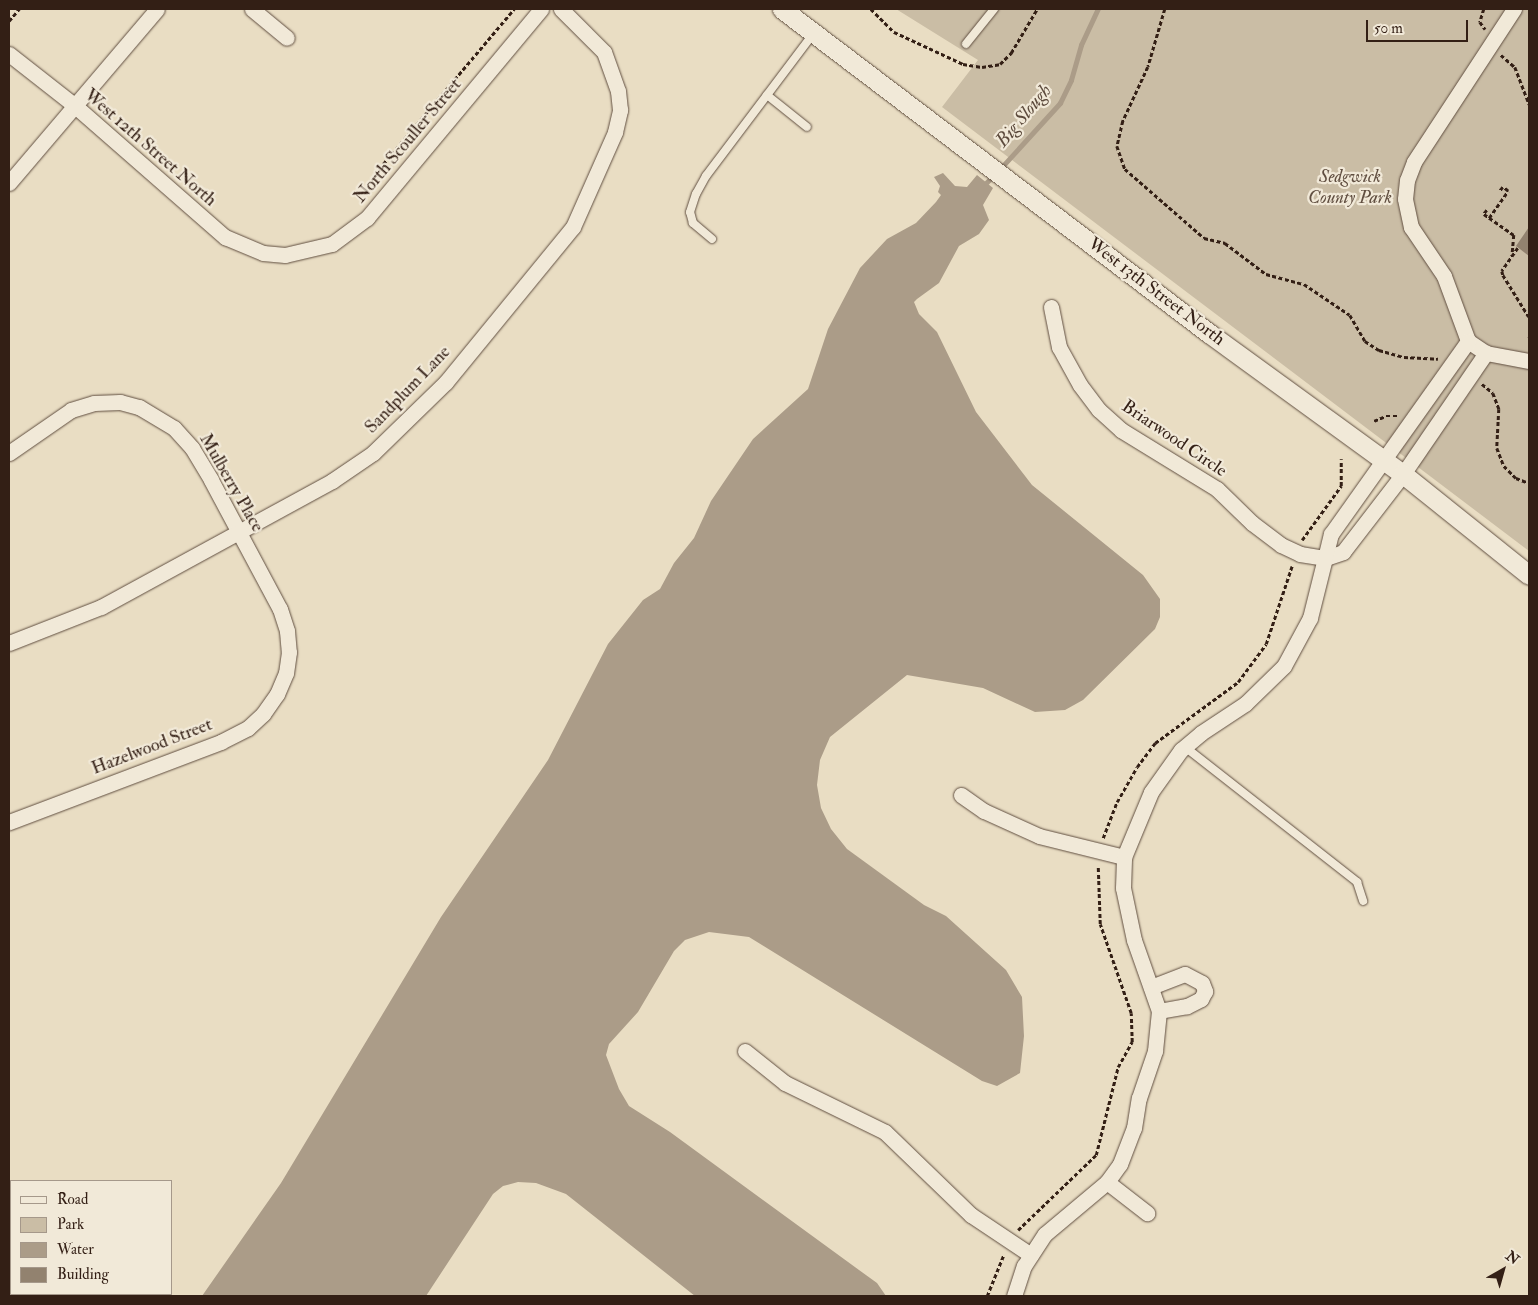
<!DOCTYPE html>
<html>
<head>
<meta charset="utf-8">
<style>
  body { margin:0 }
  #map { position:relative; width:1538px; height:1305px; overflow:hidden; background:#e9ddc3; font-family:"IM FELL Double Pica",serif }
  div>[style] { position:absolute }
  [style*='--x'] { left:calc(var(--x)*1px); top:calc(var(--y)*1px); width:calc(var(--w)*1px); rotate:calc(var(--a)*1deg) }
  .green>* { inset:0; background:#cabda5 }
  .water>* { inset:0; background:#ab9c88 }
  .stream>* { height:4.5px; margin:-2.25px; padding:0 2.25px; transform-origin:2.25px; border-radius:2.25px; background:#ab9c88 }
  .building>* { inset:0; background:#92826f }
  .path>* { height:2.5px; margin-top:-1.25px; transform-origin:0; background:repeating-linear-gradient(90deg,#331f15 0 4px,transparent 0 6.5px) }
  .roads { filter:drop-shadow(0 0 1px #604e40) drop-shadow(0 0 1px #604e40) }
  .service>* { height:8px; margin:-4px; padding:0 4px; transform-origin:4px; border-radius:4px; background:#f1e9d8 }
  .minor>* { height:15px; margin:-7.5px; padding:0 7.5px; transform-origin:7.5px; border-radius:7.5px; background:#f1e9d8 }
  .tertiary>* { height:19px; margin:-9.5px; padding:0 9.5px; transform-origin:9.5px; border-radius:9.5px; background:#f1e9d8 }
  span { translate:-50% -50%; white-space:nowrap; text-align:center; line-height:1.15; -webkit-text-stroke:4.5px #f1e9d8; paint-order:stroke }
  .street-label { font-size:18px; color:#331f15 }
  .park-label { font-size:18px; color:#604e40; font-style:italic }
  .water-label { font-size:19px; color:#5d4b3d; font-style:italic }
  .frame { position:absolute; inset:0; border:10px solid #331f15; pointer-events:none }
  .legend { position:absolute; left:10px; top:1180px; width:162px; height:115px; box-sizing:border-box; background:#f1e9d8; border:1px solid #a5988a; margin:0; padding:6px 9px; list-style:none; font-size:15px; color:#331f15 }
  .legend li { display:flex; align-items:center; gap:10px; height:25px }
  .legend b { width:25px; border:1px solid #a5988a }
  .north { position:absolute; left:1478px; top:1245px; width:50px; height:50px; -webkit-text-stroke:4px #f1e9d8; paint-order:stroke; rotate:38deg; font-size:14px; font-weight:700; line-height:20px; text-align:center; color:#331f15 }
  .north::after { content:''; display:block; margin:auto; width:18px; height:22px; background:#331f15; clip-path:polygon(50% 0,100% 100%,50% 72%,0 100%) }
  .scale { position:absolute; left:1366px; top:20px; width:102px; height:22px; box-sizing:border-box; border:2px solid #331f15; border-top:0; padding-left:6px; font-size:15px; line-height:18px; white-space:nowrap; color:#331f15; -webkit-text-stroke:4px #f1e9d8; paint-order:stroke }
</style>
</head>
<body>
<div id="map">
  <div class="green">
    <div style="clip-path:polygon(896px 9px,1529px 9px,1529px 551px,942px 107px,978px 60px)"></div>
  </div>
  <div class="water">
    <div style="clip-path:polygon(943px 173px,955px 186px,967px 187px,977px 175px,993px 188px,983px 205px,989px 220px,979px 234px,959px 246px,939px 283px,917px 299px,914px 302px,919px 314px,937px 332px,976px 412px,1032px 485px,1143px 575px,1160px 599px,1160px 617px,1155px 629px,1083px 700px,1065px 710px,1035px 712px,983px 688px,907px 675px,830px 737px,820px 760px,817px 785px,821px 808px,831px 829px,847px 849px,924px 905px,946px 916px,1006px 970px,1022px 997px,1024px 1036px,1020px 1073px,997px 1086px,982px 1081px,749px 937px,709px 932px,685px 940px,674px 951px,638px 1012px,609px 1044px,606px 1055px,619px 1089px,629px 1106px,670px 1132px,859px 1270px,877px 1283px,886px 1296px,695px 1296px,566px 1194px,536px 1183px,518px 1182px,503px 1186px,493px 1194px,426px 1296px,202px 1296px,281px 1183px,441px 917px,548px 760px,608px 644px,643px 600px,660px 589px,674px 563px,694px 538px,711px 501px,753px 439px,808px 389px,828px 329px,860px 268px,887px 239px,916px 223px,936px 202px,941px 195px,938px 192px,940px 186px,934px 177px)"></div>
  </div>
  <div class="stream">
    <div style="--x:1000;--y:169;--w:89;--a:-47.7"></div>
    <div style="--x:1060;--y:103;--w:25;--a:-64"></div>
    <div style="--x:1071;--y:80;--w:36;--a:-74"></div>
    <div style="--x:1081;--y:45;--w:40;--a:-65"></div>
    <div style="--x:986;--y:183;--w:10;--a:-45"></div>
  </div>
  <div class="building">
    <div style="clip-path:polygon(1529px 227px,1529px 256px,1516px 246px)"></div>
  </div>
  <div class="path">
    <div style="--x:871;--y:9;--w:33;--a:45"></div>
    <div style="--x:894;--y:32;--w:76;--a:24.9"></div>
    <div style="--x:963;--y:64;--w:19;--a:9"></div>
    <div style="--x:982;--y:67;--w:18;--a:-9"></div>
    <div style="--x:1000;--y:64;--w:16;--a:-45"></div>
    <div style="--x:1011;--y:53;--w:51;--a:-59.4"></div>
    <div style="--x:1165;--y:9;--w:60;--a:106.3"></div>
    <div style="--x:1148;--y:67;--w:60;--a:114.8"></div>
    <div style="--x:1123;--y:121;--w:26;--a:103"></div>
    <div style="--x:1117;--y:146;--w:24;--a:71"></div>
    <div style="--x:1125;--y:169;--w:105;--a:41.1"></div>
    <div style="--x:1204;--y:238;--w:22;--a:13"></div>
    <div style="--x:1225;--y:243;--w:51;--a:37.1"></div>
    <div style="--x:1266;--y:274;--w:39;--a:15"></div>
    <div style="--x:1304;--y:284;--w:55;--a:34"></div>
    <div style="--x:1350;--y:315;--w:30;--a:60"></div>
    <div style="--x:1365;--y:341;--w:17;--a:33"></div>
    <div style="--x:1379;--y:350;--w:26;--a:16"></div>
    <div style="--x:1404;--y:357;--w:34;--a:3"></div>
    <div style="--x:1484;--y:9;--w:14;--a:107"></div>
    <div style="--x:1480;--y:22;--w:9;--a:54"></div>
    <div style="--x:9;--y:21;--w:16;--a:-50"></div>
    <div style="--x:1501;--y:55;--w:18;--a:41"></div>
    <div style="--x:1515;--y:67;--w:40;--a:69"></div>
    <div style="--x:383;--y:164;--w:203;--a:-49.8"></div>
    <div style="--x:1487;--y:210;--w:5;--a:127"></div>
    <div style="--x:1484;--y:214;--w:37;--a:35"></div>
    <div style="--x:1514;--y:235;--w:21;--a:95"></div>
    <div style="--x:1489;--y:218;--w:33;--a:-55"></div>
    <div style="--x:1508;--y:191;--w:6;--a:-141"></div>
    <div style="--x:1503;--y:187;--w:5;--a:127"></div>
    <div style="--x:1518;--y:248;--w:28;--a:125"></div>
    <div style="--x:1502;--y:271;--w:4;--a:76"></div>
    <div style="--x:1503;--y:275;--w:49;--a:58.2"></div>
    <div style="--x:1529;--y:338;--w:1;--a:-90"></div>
    <div style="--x:1482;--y:384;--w:14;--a:39"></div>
    <div style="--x:1493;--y:393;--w:17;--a:69"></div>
    <div style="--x:1499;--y:409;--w:39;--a:93"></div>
    <div style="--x:1497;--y:448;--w:19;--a:69"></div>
    <div style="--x:1504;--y:466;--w:17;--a:45"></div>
    <div style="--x:1516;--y:478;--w:14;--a:21"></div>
    <div style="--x:1374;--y:421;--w:13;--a:-23"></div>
    <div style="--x:1386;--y:416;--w:12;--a:0"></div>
    <div style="--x:1302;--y:540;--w:67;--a:-54.2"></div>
    <div style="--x:1341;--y:486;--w:27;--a:-90"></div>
    <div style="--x:1103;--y:838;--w:39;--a:-69"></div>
    <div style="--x:1117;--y:802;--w:40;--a:-60.3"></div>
    <div style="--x:1137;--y:767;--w:30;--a:-53"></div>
    <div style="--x:1155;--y:743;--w:103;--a:-36.3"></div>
    <div style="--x:1238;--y:682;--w:47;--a:-53.6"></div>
    <div style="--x:1266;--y:644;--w:82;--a:-71.6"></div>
    <div style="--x:1018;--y:1230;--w:108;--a:-43.9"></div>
    <div style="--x:1096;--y:1155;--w:91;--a:-76"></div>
    <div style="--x:1118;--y:1067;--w:29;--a:-61"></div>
    <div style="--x:1132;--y:1042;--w:29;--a:-92"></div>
    <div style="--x:1131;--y:1013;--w:94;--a:-109.2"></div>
    <div style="--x:1100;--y:924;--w:58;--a:-92"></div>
    <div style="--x:987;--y:1296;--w:45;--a:-68"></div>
  </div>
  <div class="roads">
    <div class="service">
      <div style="--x:966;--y:44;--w:45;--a:-51.3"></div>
      <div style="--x:767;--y:95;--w:51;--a:38.7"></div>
      <div style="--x:712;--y:239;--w:25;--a:-140"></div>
      <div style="--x:693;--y:223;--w:11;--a:-105"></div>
      <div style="--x:690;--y:212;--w:19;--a:-72"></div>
      <div style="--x:696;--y:194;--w:21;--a:-61"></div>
      <div style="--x:706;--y:176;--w:178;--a:-53"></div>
      <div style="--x:1185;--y:747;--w:219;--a:38.1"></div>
      <div style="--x:1357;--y:882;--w:20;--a:72"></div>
    </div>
    <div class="minor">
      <div style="--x:252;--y:9;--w:45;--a:39.6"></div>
      <div style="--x:1514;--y:9;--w:183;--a:123.2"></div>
      <div style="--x:1414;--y:162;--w:19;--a:111"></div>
      <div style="--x:1407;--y:180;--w:19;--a:96"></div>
      <div style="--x:1405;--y:199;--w:29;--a:78"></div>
      <div style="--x:1411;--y:227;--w:59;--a:56"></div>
      <div style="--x:1444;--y:276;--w:69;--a:69.7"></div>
      <div style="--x:1468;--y:341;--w:22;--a:34"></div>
      <div style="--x:1486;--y:353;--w:44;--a:10.5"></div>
      <div style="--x:9;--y:54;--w:83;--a:38.1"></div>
      <div style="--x:74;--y:105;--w:201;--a:41.2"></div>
      <div style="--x:225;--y:237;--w:41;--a:22.8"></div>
      <div style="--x:263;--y:253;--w:22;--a:5"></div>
      <div style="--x:285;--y:255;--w:48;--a:-13.2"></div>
      <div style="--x:332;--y:244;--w:44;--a:-36.6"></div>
      <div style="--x:367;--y:218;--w:272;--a:-50.2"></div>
      <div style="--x:9;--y:183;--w:228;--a:-49.6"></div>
      <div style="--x:1051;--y:307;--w:41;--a:78.7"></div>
      <div style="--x:1059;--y:347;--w:43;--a:61.1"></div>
      <div style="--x:1080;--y:385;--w:31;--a:53"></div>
      <div style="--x:1099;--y:410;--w:30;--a:42"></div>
      <div style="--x:1121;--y:430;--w:113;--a:31.6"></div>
      <div style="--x:1217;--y:489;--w:49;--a:44.2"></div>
      <div style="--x:1252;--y:523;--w:36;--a:37"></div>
      <div style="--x:1281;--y:545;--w:21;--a:25"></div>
      <div style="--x:1300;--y:554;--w:26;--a:9"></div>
      <div style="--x:1326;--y:558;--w:18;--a:-19"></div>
      <div style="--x:1343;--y:552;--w:98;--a:-52.4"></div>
      <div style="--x:1403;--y:474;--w:147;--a:-55.6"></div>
      <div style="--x:9;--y:453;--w:75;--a:-34.7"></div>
      <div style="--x:71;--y:410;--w:24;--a:-17"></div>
      <div style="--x:94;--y:403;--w:26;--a:-2"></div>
      <div style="--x:120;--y:402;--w:20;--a:15"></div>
      <div style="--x:139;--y:407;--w:41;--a:31"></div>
      <div style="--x:174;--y:428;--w:27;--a:48"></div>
      <div style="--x:192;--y:448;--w:37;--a:59"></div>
      <div style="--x:211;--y:480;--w:146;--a:61.9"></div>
      <div style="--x:280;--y:609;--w:23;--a:72"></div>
      <div style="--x:287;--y:631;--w:21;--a:85"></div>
      <div style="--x:289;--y:652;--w:21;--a:98"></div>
      <div style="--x:286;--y:673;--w:23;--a:113"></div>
      <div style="--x:277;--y:694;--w:24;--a:125"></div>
      <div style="--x:263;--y:714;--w:21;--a:137"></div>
      <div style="--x:248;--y:728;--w:30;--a:153"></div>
      <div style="--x:221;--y:742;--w:227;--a:159.3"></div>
      <div style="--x:9;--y:643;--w:99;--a:-21.4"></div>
      <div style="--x:101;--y:607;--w:263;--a:-28.6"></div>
      <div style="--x:332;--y:481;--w:50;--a:-34.3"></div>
      <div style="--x:373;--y:453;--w:102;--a:-44.2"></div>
      <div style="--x:446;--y:382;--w:200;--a:-50.7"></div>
      <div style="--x:573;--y:227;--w:104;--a:-66.1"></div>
      <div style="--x:615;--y:132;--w:23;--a:-77"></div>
      <div style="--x:620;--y:110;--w:19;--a:-96"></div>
      <div style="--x:618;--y:91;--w:41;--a:-109.7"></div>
      <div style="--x:604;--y:52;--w:61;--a:-135"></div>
      <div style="--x:961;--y:795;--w:28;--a:35"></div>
      <div style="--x:984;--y:811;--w:60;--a:24.4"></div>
      <div style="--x:1039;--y:836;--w:88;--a:13.9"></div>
      <div style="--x:1151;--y:987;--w:36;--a:-21"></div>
      <div style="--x:1185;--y:974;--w:19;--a:28"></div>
      <div style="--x:1202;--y:983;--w:9;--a:69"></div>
      <div style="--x:1205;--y:991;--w:9;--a:117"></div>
      <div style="--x:1201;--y:999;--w:16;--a:153"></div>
      <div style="--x:1187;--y:1006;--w:28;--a:170"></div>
      <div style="--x:745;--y:1051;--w:51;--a:38.7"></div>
      <div style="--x:785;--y:1083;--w:111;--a:26.1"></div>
      <div style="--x:885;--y:1132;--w:120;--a:44"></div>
      <div style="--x:971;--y:1215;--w:72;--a:33.7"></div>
      <div style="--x:1107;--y:1182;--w:51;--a:37.8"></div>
      <div style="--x:1014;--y:1296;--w:32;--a:-72"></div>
      <div style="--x:1024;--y:1266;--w:38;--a:-57"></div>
      <div style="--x:1045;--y:1234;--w:81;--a:-40"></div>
      <div style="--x:1107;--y:1182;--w:22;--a:-54"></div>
      <div style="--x:1120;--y:1164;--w:39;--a:-69"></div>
      <div style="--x:1134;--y:1128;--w:30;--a:-81"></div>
      <div style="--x:1139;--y:1098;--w:50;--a:-71.2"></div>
      <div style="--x:1155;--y:1051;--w:40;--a:-84.3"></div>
      <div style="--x:1159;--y:1011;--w:75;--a:-109.4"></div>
      <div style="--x:1134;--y:940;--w:53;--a:-101.9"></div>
      <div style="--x:1123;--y:888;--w:31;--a:-88"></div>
      <div style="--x:1124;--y:857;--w:70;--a:-67.4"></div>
      <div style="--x:1151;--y:792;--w:52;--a:-54.5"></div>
      <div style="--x:1181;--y:750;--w:26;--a:-40"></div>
      <div style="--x:1201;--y:733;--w:53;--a:-33.4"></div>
      <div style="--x:1245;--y:704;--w:54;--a:-44.3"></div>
      <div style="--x:1284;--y:666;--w:55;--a:-61.6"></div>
      <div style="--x:1310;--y:618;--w:87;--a:-76"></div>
      <div style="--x:1331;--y:534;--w:237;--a:-54.6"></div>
    </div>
    <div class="tertiary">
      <div style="--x:782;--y:9;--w:537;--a:37.21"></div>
      <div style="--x:1210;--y:334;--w:238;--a:36"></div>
      <div style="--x:1403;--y:474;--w:161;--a:38.7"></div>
    </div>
  </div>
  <div class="street-label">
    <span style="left:408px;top:141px;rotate:-50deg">North Scouller Street</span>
    <span style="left:150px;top:148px;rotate:41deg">West 12th Street North</span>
    <span style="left:1156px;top:292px;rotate:37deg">West 13th Street North</span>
    <span style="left:408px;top:390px;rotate:-46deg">Sandplum Lane</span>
    <span style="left:1174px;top:439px;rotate:34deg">Briarwood Circle</span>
    <span style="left:231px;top:483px;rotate:60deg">Mulberry Place</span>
    <span style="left:152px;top:747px;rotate:-21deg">Hazelwood Street</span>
  </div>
  <div class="park-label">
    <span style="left:1350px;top:188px">Sedgwick<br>County Park</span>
  </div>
  <div class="water-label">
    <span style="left:1024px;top:116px;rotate:-50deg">Big Slough</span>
  </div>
  <div class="frame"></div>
  <ul class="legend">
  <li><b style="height:6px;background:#f1e9d8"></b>Road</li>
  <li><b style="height:14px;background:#cabda5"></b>Park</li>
  <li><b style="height:14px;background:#ab9c88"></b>Water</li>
  <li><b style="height:14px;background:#92826f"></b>Building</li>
  </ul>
  <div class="north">N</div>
  <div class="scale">50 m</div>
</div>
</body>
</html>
